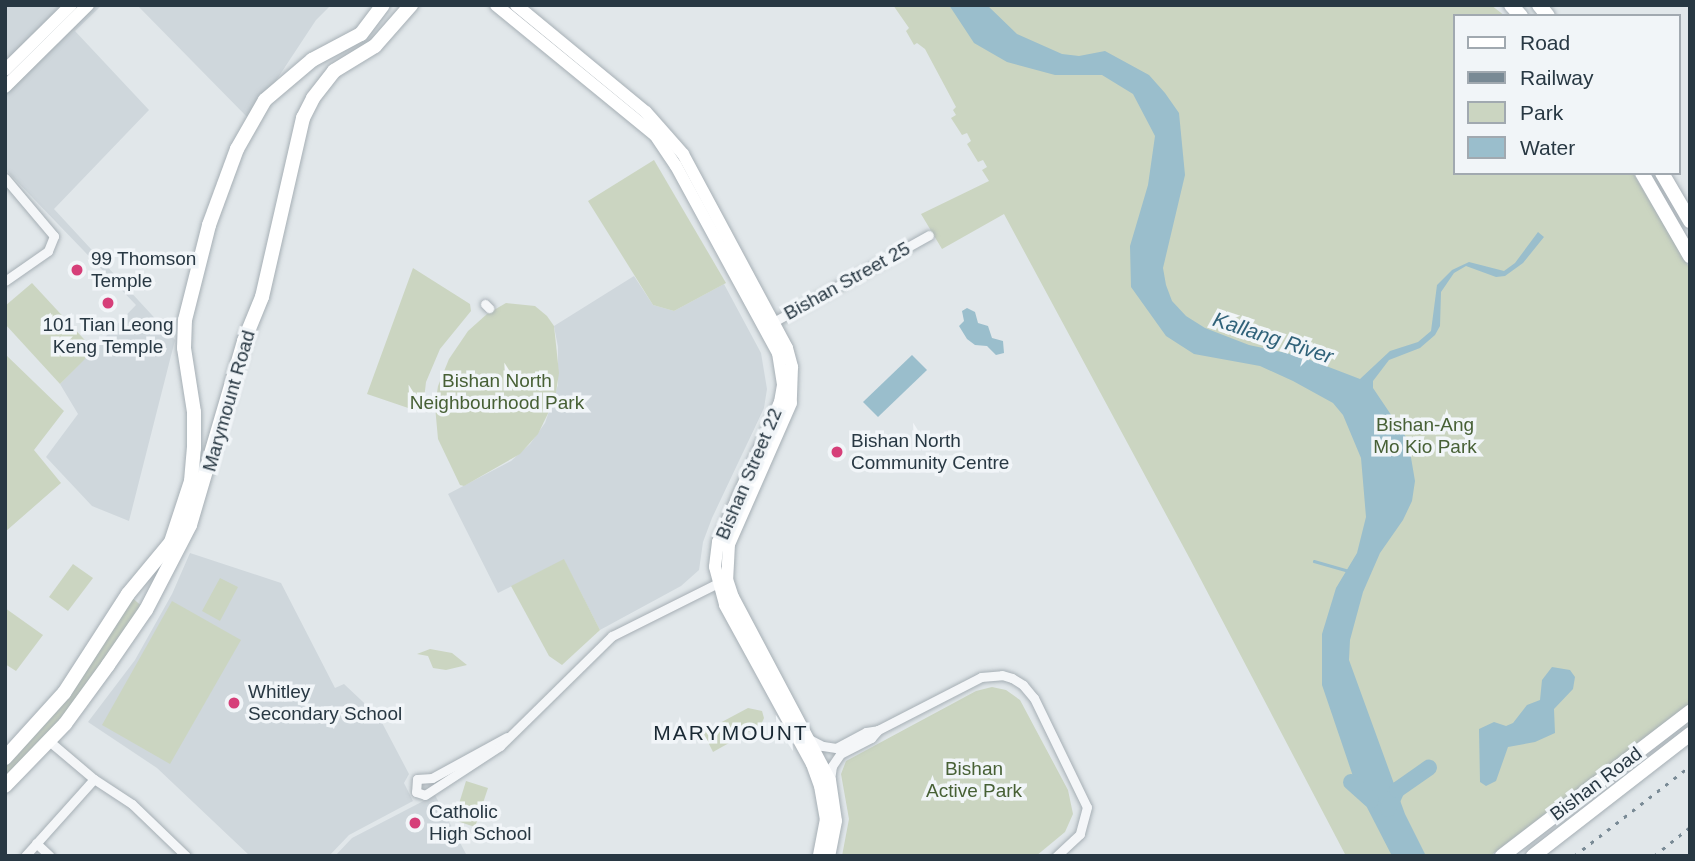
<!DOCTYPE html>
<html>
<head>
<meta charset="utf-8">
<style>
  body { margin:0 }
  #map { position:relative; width:1695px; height:861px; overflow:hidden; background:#e1e7ea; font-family:Arial,sans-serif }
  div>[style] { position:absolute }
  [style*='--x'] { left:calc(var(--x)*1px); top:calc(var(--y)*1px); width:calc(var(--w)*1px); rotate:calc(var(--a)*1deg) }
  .built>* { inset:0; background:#cfd7dc }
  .green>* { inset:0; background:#cbd5c1 }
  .water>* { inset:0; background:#9abecc }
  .stream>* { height:2.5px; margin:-1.25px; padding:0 1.25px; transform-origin:1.25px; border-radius:1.25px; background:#9abecc }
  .river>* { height:16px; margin:-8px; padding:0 8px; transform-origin:8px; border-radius:8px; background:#9abecc }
  .roads { filter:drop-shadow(0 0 2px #a6afb5) drop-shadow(0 0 2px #a6afb5) }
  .street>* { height:9px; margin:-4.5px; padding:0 4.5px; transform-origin:4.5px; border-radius:4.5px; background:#f4f6f8 }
  .secondary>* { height:12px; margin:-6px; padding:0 6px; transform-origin:6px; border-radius:6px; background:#fff }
  .primary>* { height:14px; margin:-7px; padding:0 7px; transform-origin:7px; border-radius:7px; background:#fff }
  .rail>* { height:2.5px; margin-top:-1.25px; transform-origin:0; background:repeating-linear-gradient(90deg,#798a95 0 3.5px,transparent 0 10.5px) }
  .dots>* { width:19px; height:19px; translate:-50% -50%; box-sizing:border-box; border:4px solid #f1f5f8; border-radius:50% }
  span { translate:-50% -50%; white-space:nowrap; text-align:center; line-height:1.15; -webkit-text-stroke:7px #f1f5f8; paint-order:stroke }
  .poi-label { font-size:19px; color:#283843 }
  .left { translate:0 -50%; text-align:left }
  .street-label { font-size:19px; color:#283843 }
  .park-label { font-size:19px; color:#476035 }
  .water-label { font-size:21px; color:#306279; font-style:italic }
  .neighbourhood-label { font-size:21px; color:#1a2934; letter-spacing:2px }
  .frame { position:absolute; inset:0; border:7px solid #283843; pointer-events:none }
  .legend { position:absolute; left:1453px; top:14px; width:228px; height:161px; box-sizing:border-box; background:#f1f5f8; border:2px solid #a1a9b0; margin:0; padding:9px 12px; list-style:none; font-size:21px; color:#283843 }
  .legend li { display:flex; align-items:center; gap:14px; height:35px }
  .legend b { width:35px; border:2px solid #a1a9b0 }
</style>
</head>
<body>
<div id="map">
  <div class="built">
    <div style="clip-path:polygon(5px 5px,102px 5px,75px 31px,149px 110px,54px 209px,175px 340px,129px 521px,92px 506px,46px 457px,78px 414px,60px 384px,136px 305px,5px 169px)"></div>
    <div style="clip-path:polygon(137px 5px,331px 5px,316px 20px,250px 120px)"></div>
    <div style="clip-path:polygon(634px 276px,653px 305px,674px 311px,724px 284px,761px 353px,767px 389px,764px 408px,712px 518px,703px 542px,699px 570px,681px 586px,600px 630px,564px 560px,498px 593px,448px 494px,511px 461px,530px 444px,545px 423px,558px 385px,558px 347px,554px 326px)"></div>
    <div style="clip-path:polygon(190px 553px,281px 583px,335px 688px,344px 684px,379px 717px,409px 774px,404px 783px,413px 801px,349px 835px,329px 856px,250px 856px,157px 768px,88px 722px,135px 660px,172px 594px)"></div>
    <div style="clip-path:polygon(435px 795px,466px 854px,473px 856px,335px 856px,352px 838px)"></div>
  </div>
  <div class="green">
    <div style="clip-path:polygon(893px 5px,1491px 5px,1505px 16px,1455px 16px,1455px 173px,1633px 173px,1690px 269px,1690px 703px,1490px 856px,1346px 856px,1190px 559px,1004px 214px,942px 249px,921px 214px,989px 181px,982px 170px,987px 167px,983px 160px,978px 162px,967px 144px,971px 141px,967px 133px,962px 135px,951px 118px,956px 115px,953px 110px,956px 107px,925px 49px,917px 43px,914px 45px,906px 31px,909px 28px)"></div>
    <div style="clip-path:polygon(654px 160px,726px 283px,674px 311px,653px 305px,588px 201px)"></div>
    <div style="clip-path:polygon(413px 268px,470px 304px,471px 311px,440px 349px,426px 382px,423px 408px,417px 411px,367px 394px)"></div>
    <div style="clip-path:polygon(32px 283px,94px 350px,60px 384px,5px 324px,5px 306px)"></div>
    <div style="clip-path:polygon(506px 303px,535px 306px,547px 316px,554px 326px,559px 373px,555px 399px,538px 434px,520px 454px,464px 486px,460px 485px,438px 439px,435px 406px,438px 386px,449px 359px,468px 331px,487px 314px)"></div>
    <div style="clip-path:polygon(5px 354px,64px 411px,34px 450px,61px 483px,5px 532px)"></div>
    <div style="clip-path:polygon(564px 559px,600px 630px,562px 665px,549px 656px,511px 586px)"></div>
    <div style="clip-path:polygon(73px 564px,93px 578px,68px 611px,49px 597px)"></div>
    <div style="clip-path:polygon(220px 578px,238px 587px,220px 621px,202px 611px)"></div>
    <div style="clip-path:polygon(128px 594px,146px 610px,108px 665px,5px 786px,5px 758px,50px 710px)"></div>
    <div style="clip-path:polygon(172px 601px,241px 640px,170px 764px,102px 725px)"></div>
    <div style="clip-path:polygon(5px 608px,43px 635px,16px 671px,5px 664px)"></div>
    <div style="clip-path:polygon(430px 649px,452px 653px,467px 665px,446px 670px,433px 668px,428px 656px,417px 654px)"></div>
    <div style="clip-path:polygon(992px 687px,1006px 690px,1020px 700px,1068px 790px,1073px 814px,1065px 832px,1036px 856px,842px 856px,849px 819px,841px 774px,846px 761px,976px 691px)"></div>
    <div style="clip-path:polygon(748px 708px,762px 711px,764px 718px,761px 725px,713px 752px,703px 732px)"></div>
    <div style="clip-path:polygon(466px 781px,488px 788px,475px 827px,454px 820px)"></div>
  </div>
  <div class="water">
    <div style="clip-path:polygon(949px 5px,987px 5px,1017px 34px,1062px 54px,1079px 56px,1105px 51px,1149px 75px,1165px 93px,1179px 113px,1185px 175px,1163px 268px,1166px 285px,1172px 301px,1186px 316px,1205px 328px,1249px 345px,1300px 356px,1360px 379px,1390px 351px,1418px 342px,1431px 331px,1437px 285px,1452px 270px,1469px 262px,1504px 271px,1515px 263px,1538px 232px,1544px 237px,1523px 263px,1505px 276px,1496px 277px,1466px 266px,1454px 273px,1441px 292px,1440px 326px,1435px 335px,1420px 348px,1389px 360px,1373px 381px,1373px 388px,1408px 440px,1415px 481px,1412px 501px,1403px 520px,1380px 553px,1363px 592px,1350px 640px,1349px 660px,1405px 814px,1426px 856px,1392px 856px,1357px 788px,1322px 685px,1322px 634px,1336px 588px,1357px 553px,1366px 517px,1361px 458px,1343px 415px,1333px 403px,1293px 381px,1260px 366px,1194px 354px,1166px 336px,1131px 287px,1130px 246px,1148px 185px,1155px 136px,1133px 94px,1102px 75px,1055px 75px,1007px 62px,974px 43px)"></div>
    <div style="clip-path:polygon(967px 308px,975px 312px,978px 323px,988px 326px,992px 338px,1003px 341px,1004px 353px,996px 355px,987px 346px,975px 345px,967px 339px,959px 326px,964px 321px,962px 311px)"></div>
    <div style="clip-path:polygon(912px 355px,927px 370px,878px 417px,863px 402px)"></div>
    <div style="clip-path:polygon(1552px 667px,1570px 670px,1575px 677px,1573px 689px,1554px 709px,1555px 733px,1535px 742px,1508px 747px,1496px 781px,1486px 786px,1480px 782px,1479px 729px,1494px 722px,1506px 726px,1513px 723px,1527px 705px,1540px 700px,1542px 680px)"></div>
  </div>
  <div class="stream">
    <div style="--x:1314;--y:561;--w:35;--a:16"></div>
  </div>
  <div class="river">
    <div style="--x:1351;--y:782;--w:27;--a:42"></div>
    <div style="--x:1388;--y:809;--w:21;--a:-65"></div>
    <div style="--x:1397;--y:790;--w:39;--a:-35"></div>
  </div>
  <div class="roads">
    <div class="street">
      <div style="--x:5;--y:178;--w:76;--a:49.8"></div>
      <div style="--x:54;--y:236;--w:16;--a:112"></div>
      <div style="--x:48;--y:251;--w:52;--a:145.1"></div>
      <div style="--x:485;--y:304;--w:6;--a:45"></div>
      <div style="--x:770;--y:324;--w:182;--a:-29.2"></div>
      <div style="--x:507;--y:737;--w:85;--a:151.3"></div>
      <div style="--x:432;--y:778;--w:15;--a:176"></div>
      <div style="--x:417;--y:779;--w:13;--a:94"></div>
      <div style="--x:416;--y:792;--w:9;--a:18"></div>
      <div style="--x:425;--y:795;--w:90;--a:-33.2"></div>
      <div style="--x:500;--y:746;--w:157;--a:-44.5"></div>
      <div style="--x:612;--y:636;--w:123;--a:-26.6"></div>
      <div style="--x:811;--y:740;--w:13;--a:27"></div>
      <div style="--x:823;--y:746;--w:13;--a:9"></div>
      <div style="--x:836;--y:748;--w:34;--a:-28"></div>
      <div style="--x:866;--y:732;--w:12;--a:-9"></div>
      <div style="--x:878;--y:730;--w:116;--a:-27.2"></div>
      <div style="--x:981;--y:677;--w:21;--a:-5"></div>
      <div style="--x:1002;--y:675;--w:10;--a:17"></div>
      <div style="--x:1012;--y:678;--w:13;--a:32"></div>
      <div style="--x:1023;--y:685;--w:17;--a:50"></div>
      <div style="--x:1034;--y:698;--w:121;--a:64.1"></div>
      <div style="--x:1087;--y:807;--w:28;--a:105"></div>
      <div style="--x:1080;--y:834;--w:33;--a:137"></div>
      <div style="--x:49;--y:741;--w:59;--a:40.2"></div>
      <div style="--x:94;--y:779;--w:45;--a:33.3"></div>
      <div style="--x:132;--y:804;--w:75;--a:43.9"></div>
      <div style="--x:830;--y:780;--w:14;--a:-82"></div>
      <div style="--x:832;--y:766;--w:14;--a:-56"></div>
      <div style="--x:840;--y:754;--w:35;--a:-27"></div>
      <div style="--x:871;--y:738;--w:11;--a:-49"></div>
      <div style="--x:36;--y:843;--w:19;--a:43"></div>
      <div style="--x:25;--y:856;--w:103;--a:-48.1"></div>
    </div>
    <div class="secondary">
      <div style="--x:496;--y:5;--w:205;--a:39.3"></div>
      <div style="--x:655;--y:135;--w:37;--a:56"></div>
      <div style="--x:676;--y:166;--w:213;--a:61.4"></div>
      <div style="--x:778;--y:353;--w:32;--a:81"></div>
      <div style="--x:783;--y:385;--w:17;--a:100"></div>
      <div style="--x:780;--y:402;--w:153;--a:113.9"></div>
      <div style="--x:718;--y:542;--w:25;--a:97"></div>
      <div style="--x:715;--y:567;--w:39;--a:75"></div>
      <div style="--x:725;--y:605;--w:181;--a:61.3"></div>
      <div style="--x:812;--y:764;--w:23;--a:70"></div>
      <div style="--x:820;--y:786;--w:34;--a:80"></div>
      <div style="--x:826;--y:819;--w:38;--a:101"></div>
      <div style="--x:516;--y:5;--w:168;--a:39.5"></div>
      <div style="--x:646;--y:112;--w:56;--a:48.6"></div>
      <div style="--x:683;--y:154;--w:220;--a:61.8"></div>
      <div style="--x:787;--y:348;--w:20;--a:75"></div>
      <div style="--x:792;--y:367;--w:36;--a:92"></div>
      <div style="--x:791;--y:403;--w:154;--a:113.7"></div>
      <div style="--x:729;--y:544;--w:35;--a:93"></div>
      <div style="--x:727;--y:579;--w:19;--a:72"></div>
      <div style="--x:733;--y:597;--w:207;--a:62.1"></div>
      <div style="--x:830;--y:780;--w:41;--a:81.7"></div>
      <div style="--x:836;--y:821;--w:36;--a:101"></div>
      <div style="--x:5;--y:70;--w:93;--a:-44.6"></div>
      <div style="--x:5;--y:87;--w:117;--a:-44.7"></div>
    </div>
    <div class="primary">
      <div style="--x:1511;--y:5;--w:15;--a:48"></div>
      <div style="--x:1539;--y:5;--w:14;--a:51"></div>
      <div style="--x:1642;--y:173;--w:96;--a:60"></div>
      <div style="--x:1662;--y:173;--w:56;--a:59.7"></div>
      <div style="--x:5;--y:758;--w:88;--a:-47.8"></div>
      <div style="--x:64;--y:693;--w:118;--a:-57.1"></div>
      <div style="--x:128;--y:594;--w:67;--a:-50.4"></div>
      <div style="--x:171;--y:542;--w:64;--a:-71.8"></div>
      <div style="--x:191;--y:481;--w:33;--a:-85"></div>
      <div style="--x:194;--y:448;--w:36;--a:-90"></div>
      <div style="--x:194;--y:412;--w:65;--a:-98.9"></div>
      <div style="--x:184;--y:348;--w:28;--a:-88"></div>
      <div style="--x:185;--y:320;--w:98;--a:-75.8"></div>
      <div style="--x:209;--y:225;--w:81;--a:-69.8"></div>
      <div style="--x:237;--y:149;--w:56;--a:-60.3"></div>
      <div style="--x:265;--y:100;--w:62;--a:-40.4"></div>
      <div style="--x:312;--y:60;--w:55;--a:-28"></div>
      <div style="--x:361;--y:34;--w:36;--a:-53"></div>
      <div style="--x:5;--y:786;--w:86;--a:-45.9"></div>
      <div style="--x:65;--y:724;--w:73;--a:-53.9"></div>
      <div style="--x:108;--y:665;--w:67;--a:-55.4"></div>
      <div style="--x:146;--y:610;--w:96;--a:-62.6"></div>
      <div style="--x:190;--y:525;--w:192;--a:-73.6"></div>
      <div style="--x:244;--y:341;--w:48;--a:-67.8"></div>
      <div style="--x:262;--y:297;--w:184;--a:-77.1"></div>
      <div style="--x:303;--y:118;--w:22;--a:-63"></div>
      <div style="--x:313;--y:98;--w:34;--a:-52"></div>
      <div style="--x:334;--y:71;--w:48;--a:-31.4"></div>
      <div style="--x:375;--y:46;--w:55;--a:-48.7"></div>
      <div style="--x:1502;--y:856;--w:237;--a:-37.5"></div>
      <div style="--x:1533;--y:856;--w:199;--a:-37.8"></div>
    </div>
  </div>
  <div class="rail">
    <div style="--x:1574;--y:856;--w:147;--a:-37.8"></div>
    <div style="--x:1654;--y:856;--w:46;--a:-38.9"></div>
  </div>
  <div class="dots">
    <div style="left:77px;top:270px;background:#d63f79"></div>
    <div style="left:108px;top:303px;background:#d63f79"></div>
    <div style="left:837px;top:452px;background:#d63f79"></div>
    <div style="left:234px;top:703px;background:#d63f79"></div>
    <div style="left:415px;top:823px;background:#d63f79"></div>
  </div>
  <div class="poi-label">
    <span class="left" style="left:91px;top:270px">99 Thomson<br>Temple</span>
    <span style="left:108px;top:336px">101 Tian Leong<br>Keng Temple</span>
    <span class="left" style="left:851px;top:452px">Bishan North<br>Community Centre</span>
    <span class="left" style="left:248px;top:703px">Whitley<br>Secondary School</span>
    <span class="left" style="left:429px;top:823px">Catholic<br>High School</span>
  </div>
  <div class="street-label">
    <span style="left:847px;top:281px;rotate:-29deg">Bishan Street 25</span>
    <span style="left:229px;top:401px;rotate:-74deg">Marymount Road</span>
    <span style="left:749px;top:474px;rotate:-67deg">Bishan Street 22</span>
    <span style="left:1596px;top:784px;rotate:-37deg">Bishan Road</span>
  </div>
  <div class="park-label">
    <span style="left:497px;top:392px">Bishan North<br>Neighbourhood Park</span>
    <span style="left:1425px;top:436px">Bishan-Ang<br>Mo Kio Park</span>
    <span style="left:974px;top:780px">Bishan<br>Active Park</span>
  </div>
  <div class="water-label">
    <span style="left:1273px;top:338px;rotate:18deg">Kallang River</span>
  </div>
  <div class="neighbourhood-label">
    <span style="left:731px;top:733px">MARYMOUNT</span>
  </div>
  <div class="frame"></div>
  <ul class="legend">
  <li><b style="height:9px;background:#fff"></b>Road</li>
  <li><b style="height:9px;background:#798a95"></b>Railway</li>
  <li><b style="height:19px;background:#cbd5c1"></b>Park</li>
  <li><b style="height:19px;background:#9abecc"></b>Water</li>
  </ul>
</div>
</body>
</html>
